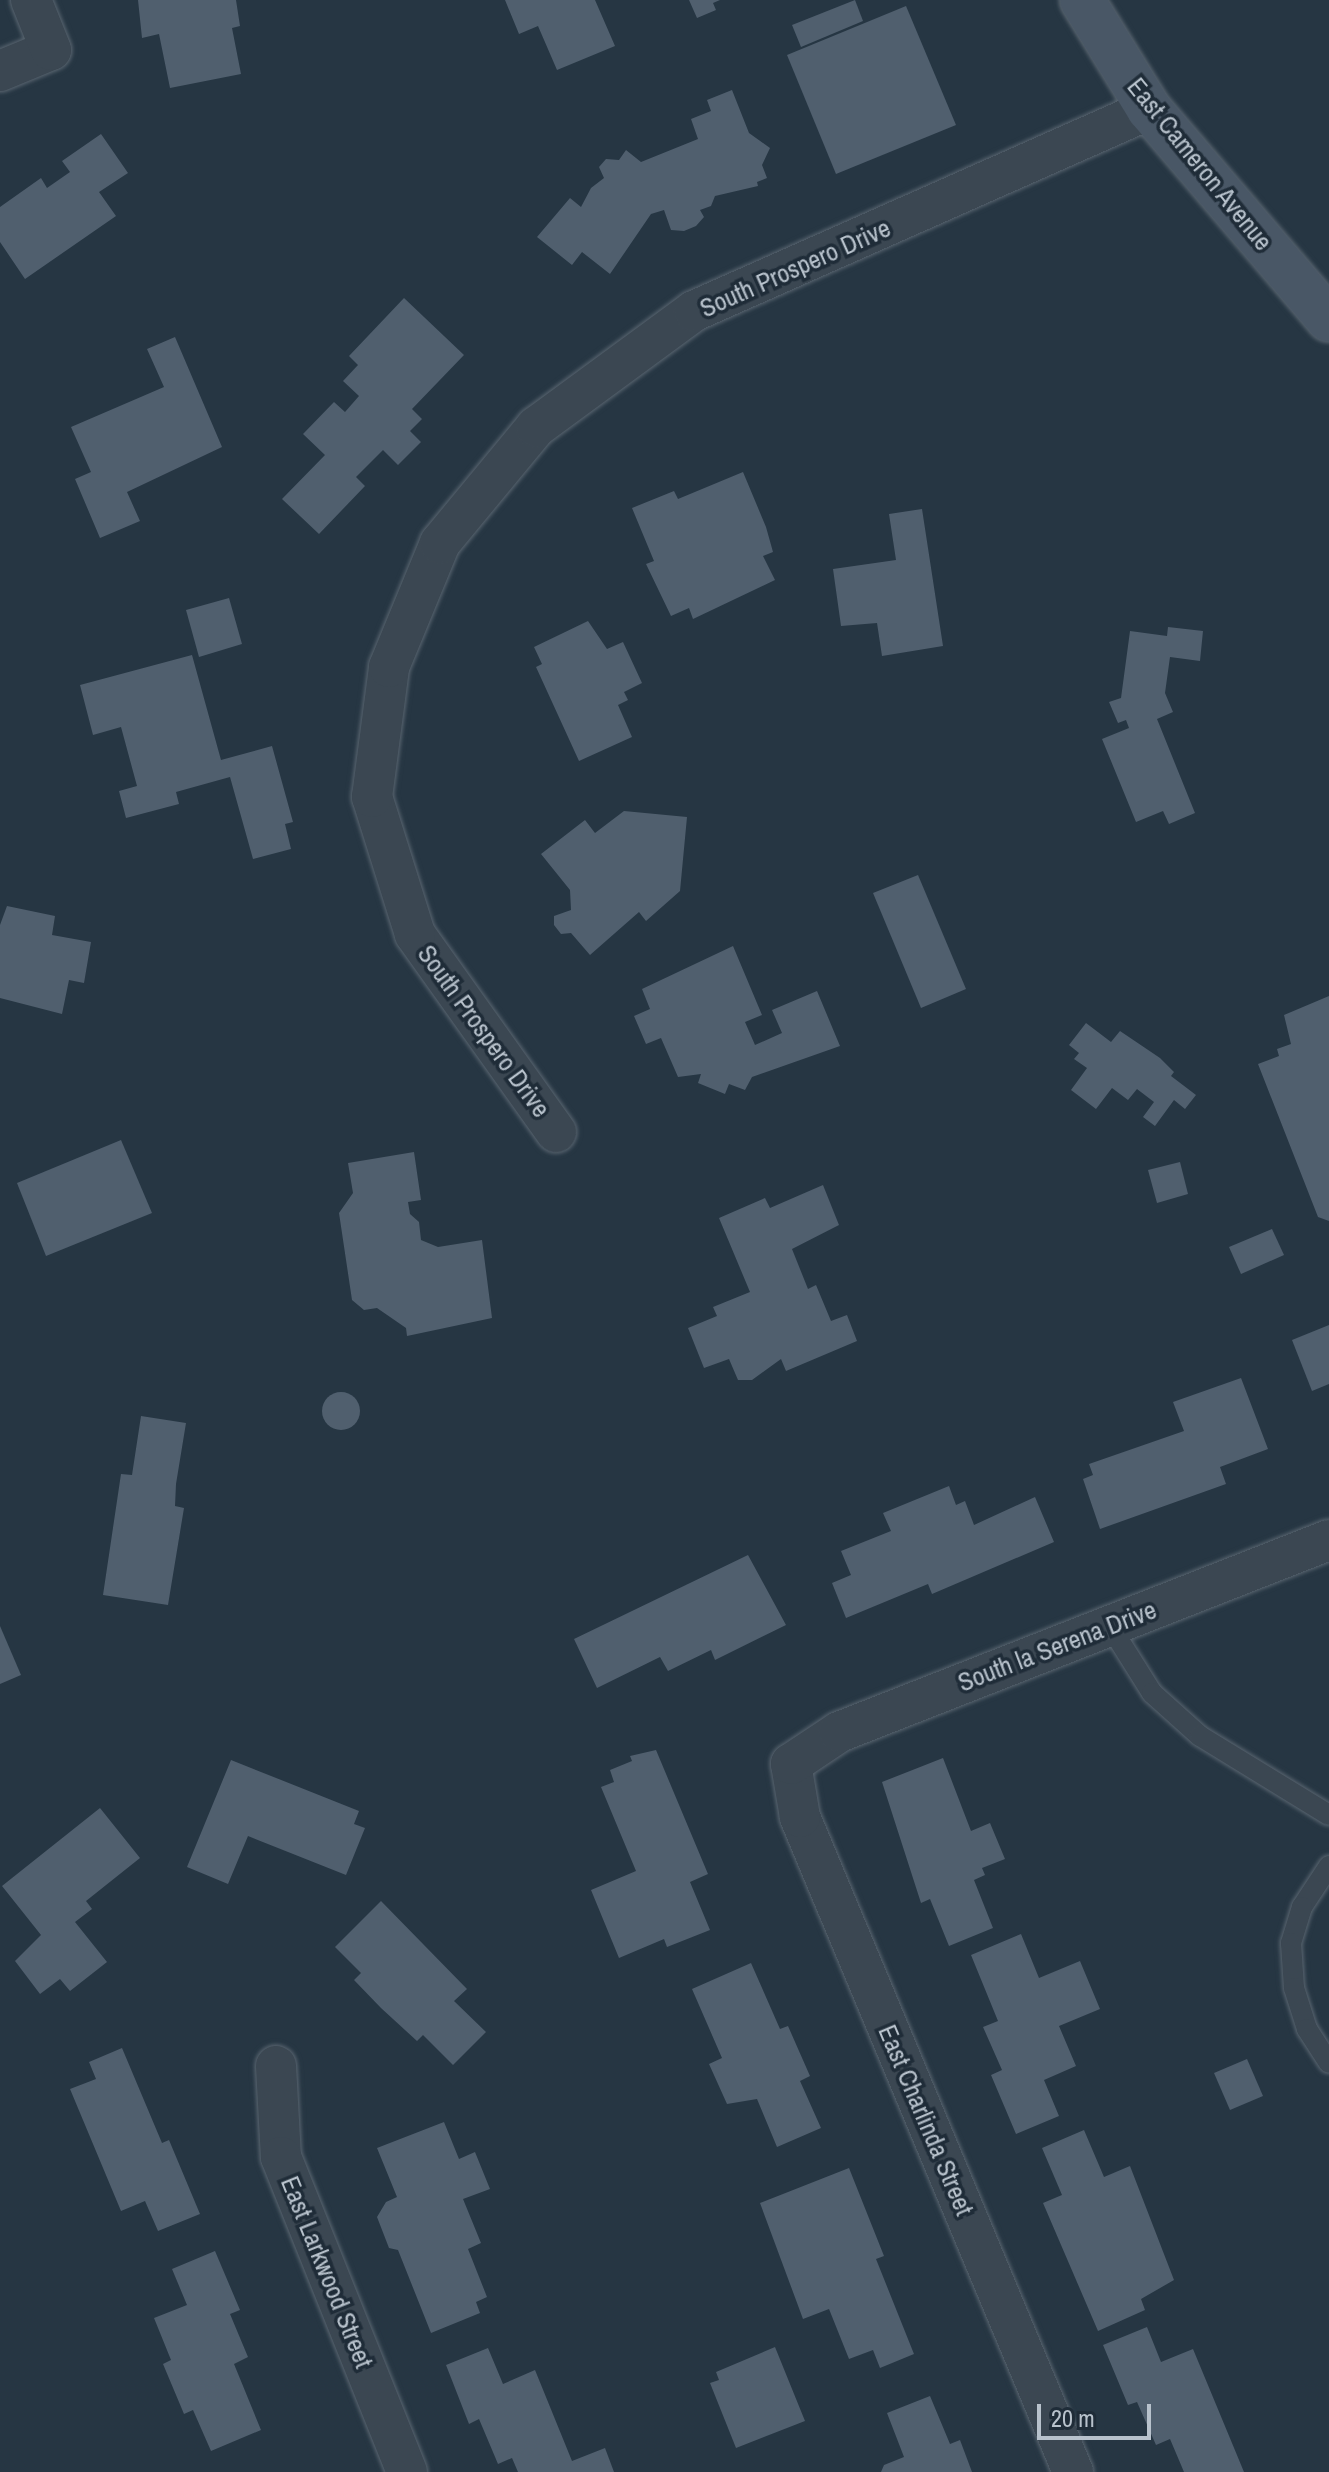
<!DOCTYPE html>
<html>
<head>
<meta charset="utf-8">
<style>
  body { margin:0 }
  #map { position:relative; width:1329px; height:2472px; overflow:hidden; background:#263643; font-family:"Archivo Narrow",sans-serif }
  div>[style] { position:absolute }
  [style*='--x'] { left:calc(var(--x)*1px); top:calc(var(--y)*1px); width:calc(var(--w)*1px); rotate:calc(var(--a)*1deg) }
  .building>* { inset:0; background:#505f6e }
  .round { border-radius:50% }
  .roads { filter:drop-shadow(0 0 2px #596570) drop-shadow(0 0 2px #596570) }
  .service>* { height:20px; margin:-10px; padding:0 10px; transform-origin:10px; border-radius:10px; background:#3b4752 }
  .minor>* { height:40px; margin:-20px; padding:0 20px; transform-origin:20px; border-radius:20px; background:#3b4752 }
  .secondary>* { height:44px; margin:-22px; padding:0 22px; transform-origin:22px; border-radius:22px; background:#495766 }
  span { translate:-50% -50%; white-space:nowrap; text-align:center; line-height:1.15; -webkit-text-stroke:7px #1f2c38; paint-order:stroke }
  .street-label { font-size:26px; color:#b8c2cc }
  .scale { position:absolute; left:1037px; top:2404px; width:114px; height:36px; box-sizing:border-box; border:4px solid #b8c2cc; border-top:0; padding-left:10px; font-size:24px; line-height:28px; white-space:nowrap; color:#b8c2cc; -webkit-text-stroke:6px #1f2c38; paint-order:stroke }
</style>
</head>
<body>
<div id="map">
  <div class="building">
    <div style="clip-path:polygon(138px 0,236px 0,240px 26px,232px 28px,241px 74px,170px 88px,159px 34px,142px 38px)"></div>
    <div style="clip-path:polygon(505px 0,595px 0,615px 46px,557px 70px,538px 26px,519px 34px)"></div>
    <div style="clip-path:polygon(689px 0,720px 0,713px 3px,716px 10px,697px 18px)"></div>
    <div style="clip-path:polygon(855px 0,863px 21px,801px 47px,792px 25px)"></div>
    <div style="clip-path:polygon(906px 6px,956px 125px,836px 174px,787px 55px)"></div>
    <div style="clip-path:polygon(732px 90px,749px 133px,770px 148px,762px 165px,767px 178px,757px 182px,758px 186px,715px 196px,711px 206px,700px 210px,704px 217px,696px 226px,684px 231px,671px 230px,664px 210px,651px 214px,610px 274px,582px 252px,572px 265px,537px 237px,570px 198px,581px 207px,591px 188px,604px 178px,599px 167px,606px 159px,619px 160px,626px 150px,641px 162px,698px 139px,691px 119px,711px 111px,707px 100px)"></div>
    <div style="clip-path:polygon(101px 134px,128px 173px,99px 192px,116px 216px,25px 279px,0 242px,0 207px,41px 178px,47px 188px,70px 172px,62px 161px)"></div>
    <div style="clip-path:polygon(404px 298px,464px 355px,412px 409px,422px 419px,410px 431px,421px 442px,398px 465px,383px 450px,356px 477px,365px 486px,319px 534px,282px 499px,325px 455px,303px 434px,334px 402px,345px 412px,359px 396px,343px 381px,358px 365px,349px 356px)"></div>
    <div style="clip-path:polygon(175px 337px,222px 447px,127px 492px,140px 521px,100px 538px,75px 479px,91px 472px,71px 427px,164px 387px,147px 349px)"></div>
    <div style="clip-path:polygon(743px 472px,766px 527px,773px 552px,763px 556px,775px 580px,693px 619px,689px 608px,671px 616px,646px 564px,654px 561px,632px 508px,674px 491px,678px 499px)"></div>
    <div style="clip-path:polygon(922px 509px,943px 646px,882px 656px,877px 623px,841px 626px,833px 569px,896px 560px,889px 514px)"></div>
    <div style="clip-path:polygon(229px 598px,242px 644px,199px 657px,186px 610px)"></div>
    <div style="clip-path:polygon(588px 621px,607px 649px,623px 642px,642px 683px,624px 692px,628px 700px,618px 705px,632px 737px,579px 761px,536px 667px,542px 664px,534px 647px)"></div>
    <div style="clip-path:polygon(1168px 627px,1203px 631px,1200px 661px,1170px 657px,1165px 693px,1173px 712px,1157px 719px,1195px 813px,1169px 824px,1163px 811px,1136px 822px,1102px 739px,1129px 728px,1126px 720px,1118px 723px,1109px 702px,1121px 698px,1130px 631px,1167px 636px)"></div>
    <div style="clip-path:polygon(192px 655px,221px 760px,272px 746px,293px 822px,285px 824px,291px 849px,253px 859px,230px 777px,176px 792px,179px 804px,126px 818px,119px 791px,137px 786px,121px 727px,93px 735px,80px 685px)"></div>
    <div style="clip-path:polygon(624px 811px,687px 817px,680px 891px,646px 921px,639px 912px,590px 955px,571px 933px,561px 934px,554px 925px,554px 916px,571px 910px,570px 890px,541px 854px,585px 820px,595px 833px)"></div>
    <div style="clip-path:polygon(918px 875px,966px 989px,921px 1008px,873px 893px)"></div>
    <div style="clip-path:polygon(7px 906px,55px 916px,52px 935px,91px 942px,84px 983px,69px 980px,62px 1014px,0 998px,0 925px)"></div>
    <div style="clip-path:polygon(733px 946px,762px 1015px,745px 1022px,755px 1045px,782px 1033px,772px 1010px,817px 991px,840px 1046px,752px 1077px,745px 1090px,729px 1084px,725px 1094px,698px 1083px,701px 1074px,678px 1077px,661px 1038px,646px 1044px,634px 1016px,650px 1009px,642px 989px)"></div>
    <div style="clip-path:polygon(1329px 996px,1329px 1221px,1318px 1217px,1258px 1064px,1279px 1056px,1277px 1049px,1291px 1044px,1284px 1015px)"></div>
    <div style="clip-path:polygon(1086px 1023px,1111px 1042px,1120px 1031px,1160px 1058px,1174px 1072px,1171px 1076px,1196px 1095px,1185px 1109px,1174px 1100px,1155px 1126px,1143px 1117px,1154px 1102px,1137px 1089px,1128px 1100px,1112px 1088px,1096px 1109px,1071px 1090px,1087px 1068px,1074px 1059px,1079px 1053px,1069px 1045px)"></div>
    <div style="clip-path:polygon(121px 1140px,152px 1213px,46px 1256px,17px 1183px)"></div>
    <div style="clip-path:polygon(414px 1152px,421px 1200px,408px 1202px,410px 1214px,419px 1222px,421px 1240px,438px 1247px,482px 1240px,492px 1318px,407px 1336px,406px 1328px,377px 1308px,364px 1310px,352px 1300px,339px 1213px,353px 1193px,348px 1163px)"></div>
    <div style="clip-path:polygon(1180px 1162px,1188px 1194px,1157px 1203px,1148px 1170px)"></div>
    <div style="clip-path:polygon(823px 1185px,839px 1225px,792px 1249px,808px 1289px,816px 1285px,831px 1321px,847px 1315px,857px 1341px,786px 1371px,781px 1359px,752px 1380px,738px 1380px,729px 1359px,704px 1368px,688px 1328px,717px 1316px,713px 1307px,750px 1292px,719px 1218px,765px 1198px,770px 1208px)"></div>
    <div style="clip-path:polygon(1272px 1229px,1284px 1255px,1241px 1274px,1229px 1247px)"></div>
    <div style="clip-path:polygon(1329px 1325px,1329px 1384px,1312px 1391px,1292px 1340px)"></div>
    <div style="clip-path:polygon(1241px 1378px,1268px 1449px,1220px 1467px,1226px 1484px,1100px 1529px,1083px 1479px,1093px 1475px,1089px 1464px,1184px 1431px,1173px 1402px)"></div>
    <div class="round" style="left:322px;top:1392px;width:38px;height:38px"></div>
    <div style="clip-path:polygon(141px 1416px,186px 1423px,176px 1484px,175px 1506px,184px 1508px,168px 1605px,103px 1595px,121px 1474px,132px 1475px)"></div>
    <div style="clip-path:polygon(949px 1486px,956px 1505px,965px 1501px,974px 1525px,1035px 1497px,1054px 1542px,932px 1594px,928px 1584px,846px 1618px,832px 1583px,851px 1575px,841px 1551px,891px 1531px,883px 1513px)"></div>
    <div style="clip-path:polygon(748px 1555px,786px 1625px,715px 1660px,711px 1650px,668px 1671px,660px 1657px,597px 1688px,574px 1639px)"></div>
    <div style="clip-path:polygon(0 1626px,21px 1675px,0 1684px)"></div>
    <div style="clip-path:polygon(656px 1750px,708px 1874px,690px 1882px,710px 1930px,667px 1947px,664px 1939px,619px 1958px,591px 1890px,636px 1871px,601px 1787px,614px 1782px,610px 1770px,632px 1761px,630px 1756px)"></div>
    <div style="clip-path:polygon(943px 1758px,971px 1831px,990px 1823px,1005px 1859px,982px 1868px,985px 1875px,974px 1880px,993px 1928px,949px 1946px,930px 1899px,921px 1903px,882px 1782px)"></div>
    <div style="clip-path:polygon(231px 1760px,359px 1811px,354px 1824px,365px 1828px,346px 1875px,248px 1836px,228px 1884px,187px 1867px)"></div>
    <div style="clip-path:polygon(100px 1808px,140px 1858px,86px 1901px,92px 1909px,75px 1922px,107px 1962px,70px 1991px,60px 1979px,40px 1994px,15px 1961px,41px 1935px,2px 1886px)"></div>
    <div style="clip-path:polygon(381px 1901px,467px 1989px,454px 2001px,486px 2032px,453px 2065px,423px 2035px,417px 2041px,381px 2008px,354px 1980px,361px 1973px,335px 1947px)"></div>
    <div style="clip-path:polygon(1021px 1934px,1039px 1978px,1080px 1961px,1100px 2009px,1059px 2026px,1076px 2066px,1044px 2080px,1059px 2116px,1016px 2134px,991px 2075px,1002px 2070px,983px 2027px,998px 2021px,971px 1955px)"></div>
    <div style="clip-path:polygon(751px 1963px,780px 2029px,788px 2026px,810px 2076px,800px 2081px,821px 2128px,777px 2147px,757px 2099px,727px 2104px,709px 2064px,722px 2058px,692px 1989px)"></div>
    <div style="clip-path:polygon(122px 2048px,162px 2143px,169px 2140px,200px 2214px,158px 2231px,145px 2201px,121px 2211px,70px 2089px,96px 2079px,89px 2062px)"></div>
    <div style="clip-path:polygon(1247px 2059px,1263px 2096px,1230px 2110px,1214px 2073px)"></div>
    <div style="clip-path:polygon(444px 2122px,459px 2159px,475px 2152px,490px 2189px,463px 2199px,481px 2243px,468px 2249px,487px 2297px,476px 2302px,480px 2313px,431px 2333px,398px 2250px,389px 2248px,377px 2217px,386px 2202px,397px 2197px,377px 2148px)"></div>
    <div style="clip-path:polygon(1084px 2130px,1104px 2177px,1130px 2166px,1174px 2280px,1141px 2299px,1145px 2310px,1098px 2331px,1043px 2203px,1062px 2195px,1042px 2148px)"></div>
    <div style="clip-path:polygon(849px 2168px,884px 2256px,876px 2259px,914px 2354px,880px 2368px,873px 2350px,849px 2359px,829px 2309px,803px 2319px,760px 2203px)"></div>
    <div style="clip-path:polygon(215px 2251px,240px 2310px,230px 2314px,248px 2357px,234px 2364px,261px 2430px,211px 2451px,193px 2410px,184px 2414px,163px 2364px,171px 2360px,154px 2318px,187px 2305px,172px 2269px)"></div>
    <div style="clip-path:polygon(1147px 2327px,1161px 2362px,1193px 2349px,1244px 2472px,1184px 2472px,1170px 2439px,1156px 2445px,1137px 2402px,1128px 2405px,1103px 2345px)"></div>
    <div style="clip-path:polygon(775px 2347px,805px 2421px,736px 2448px,710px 2383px,719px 2380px,716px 2372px)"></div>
    <div style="clip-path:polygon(488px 2348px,503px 2384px,535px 2370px,572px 2461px,605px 2448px,614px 2472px,518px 2472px,512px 2458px,498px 2464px,479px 2419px,469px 2424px,446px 2365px)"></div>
    <div style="clip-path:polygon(930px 2396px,950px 2444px,960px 2440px,972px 2472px,881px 2472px,884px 2465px,904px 2457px,887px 2413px)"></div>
  </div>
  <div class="roads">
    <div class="service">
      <div style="--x:1110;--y:1626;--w:79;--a:57.9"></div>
      <div style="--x:1152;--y:1693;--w:64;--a:41.9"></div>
      <div style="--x:1200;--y:1736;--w:151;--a:31.5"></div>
      <div style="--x:1329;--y:1866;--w:49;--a:123.4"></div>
      <div style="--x:1302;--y:1907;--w:38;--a:107"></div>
      <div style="--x:1291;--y:1943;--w:45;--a:86.2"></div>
      <div style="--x:1294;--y:1988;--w:43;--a:72.4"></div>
      <div style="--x:1307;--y:2029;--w:40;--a:57.1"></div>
    </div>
    <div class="minor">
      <div style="--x:0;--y:71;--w:55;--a:-22.4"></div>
      <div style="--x:51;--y:50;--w:54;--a:-111.8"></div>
      <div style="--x:556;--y:1132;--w:243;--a:-125.5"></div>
      <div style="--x:415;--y:934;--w:144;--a:-107.4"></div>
      <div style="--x:372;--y:797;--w:131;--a:-82.5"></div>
      <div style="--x:389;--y:667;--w:134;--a:-67.6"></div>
      <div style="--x:440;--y:543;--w:151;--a:-50.4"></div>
      <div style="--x:536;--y:427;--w:196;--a:-36.3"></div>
      <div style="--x:694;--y:311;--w:498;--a:-23.9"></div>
      <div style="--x:276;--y:2066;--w:91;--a:86.9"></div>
      <div style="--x:281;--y:2157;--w:339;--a:68.2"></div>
      <div style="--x:1073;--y:2472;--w:710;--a:-112.63"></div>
      <div style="--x:800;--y:1817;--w:54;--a:-99.6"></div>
      <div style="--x:791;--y:1764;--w:58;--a:-33.7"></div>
      <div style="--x:839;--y:1732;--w:526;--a:-21.4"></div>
    </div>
    <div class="secondary">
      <div style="--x:1082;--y:0;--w:128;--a:58.4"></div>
      <div style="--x:1149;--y:109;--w:277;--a:49.5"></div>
    </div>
  </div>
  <div class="street-label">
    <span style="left:1200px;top:164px;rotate:51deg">East Cameron Avenue</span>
    <span style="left:795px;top:268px;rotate:-24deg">South Prospero Drive</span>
    <span style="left:484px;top:1031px;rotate:54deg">South Prospero Drive</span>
    <span style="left:1057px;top:1646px;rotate:-21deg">South la Serena Drive</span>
    <span style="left:926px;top:2120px;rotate:67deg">East Charlinda Street</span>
    <span style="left:327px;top:2272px;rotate:68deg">East Larkwood Street</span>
  </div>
  <div class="scale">20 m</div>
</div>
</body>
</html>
